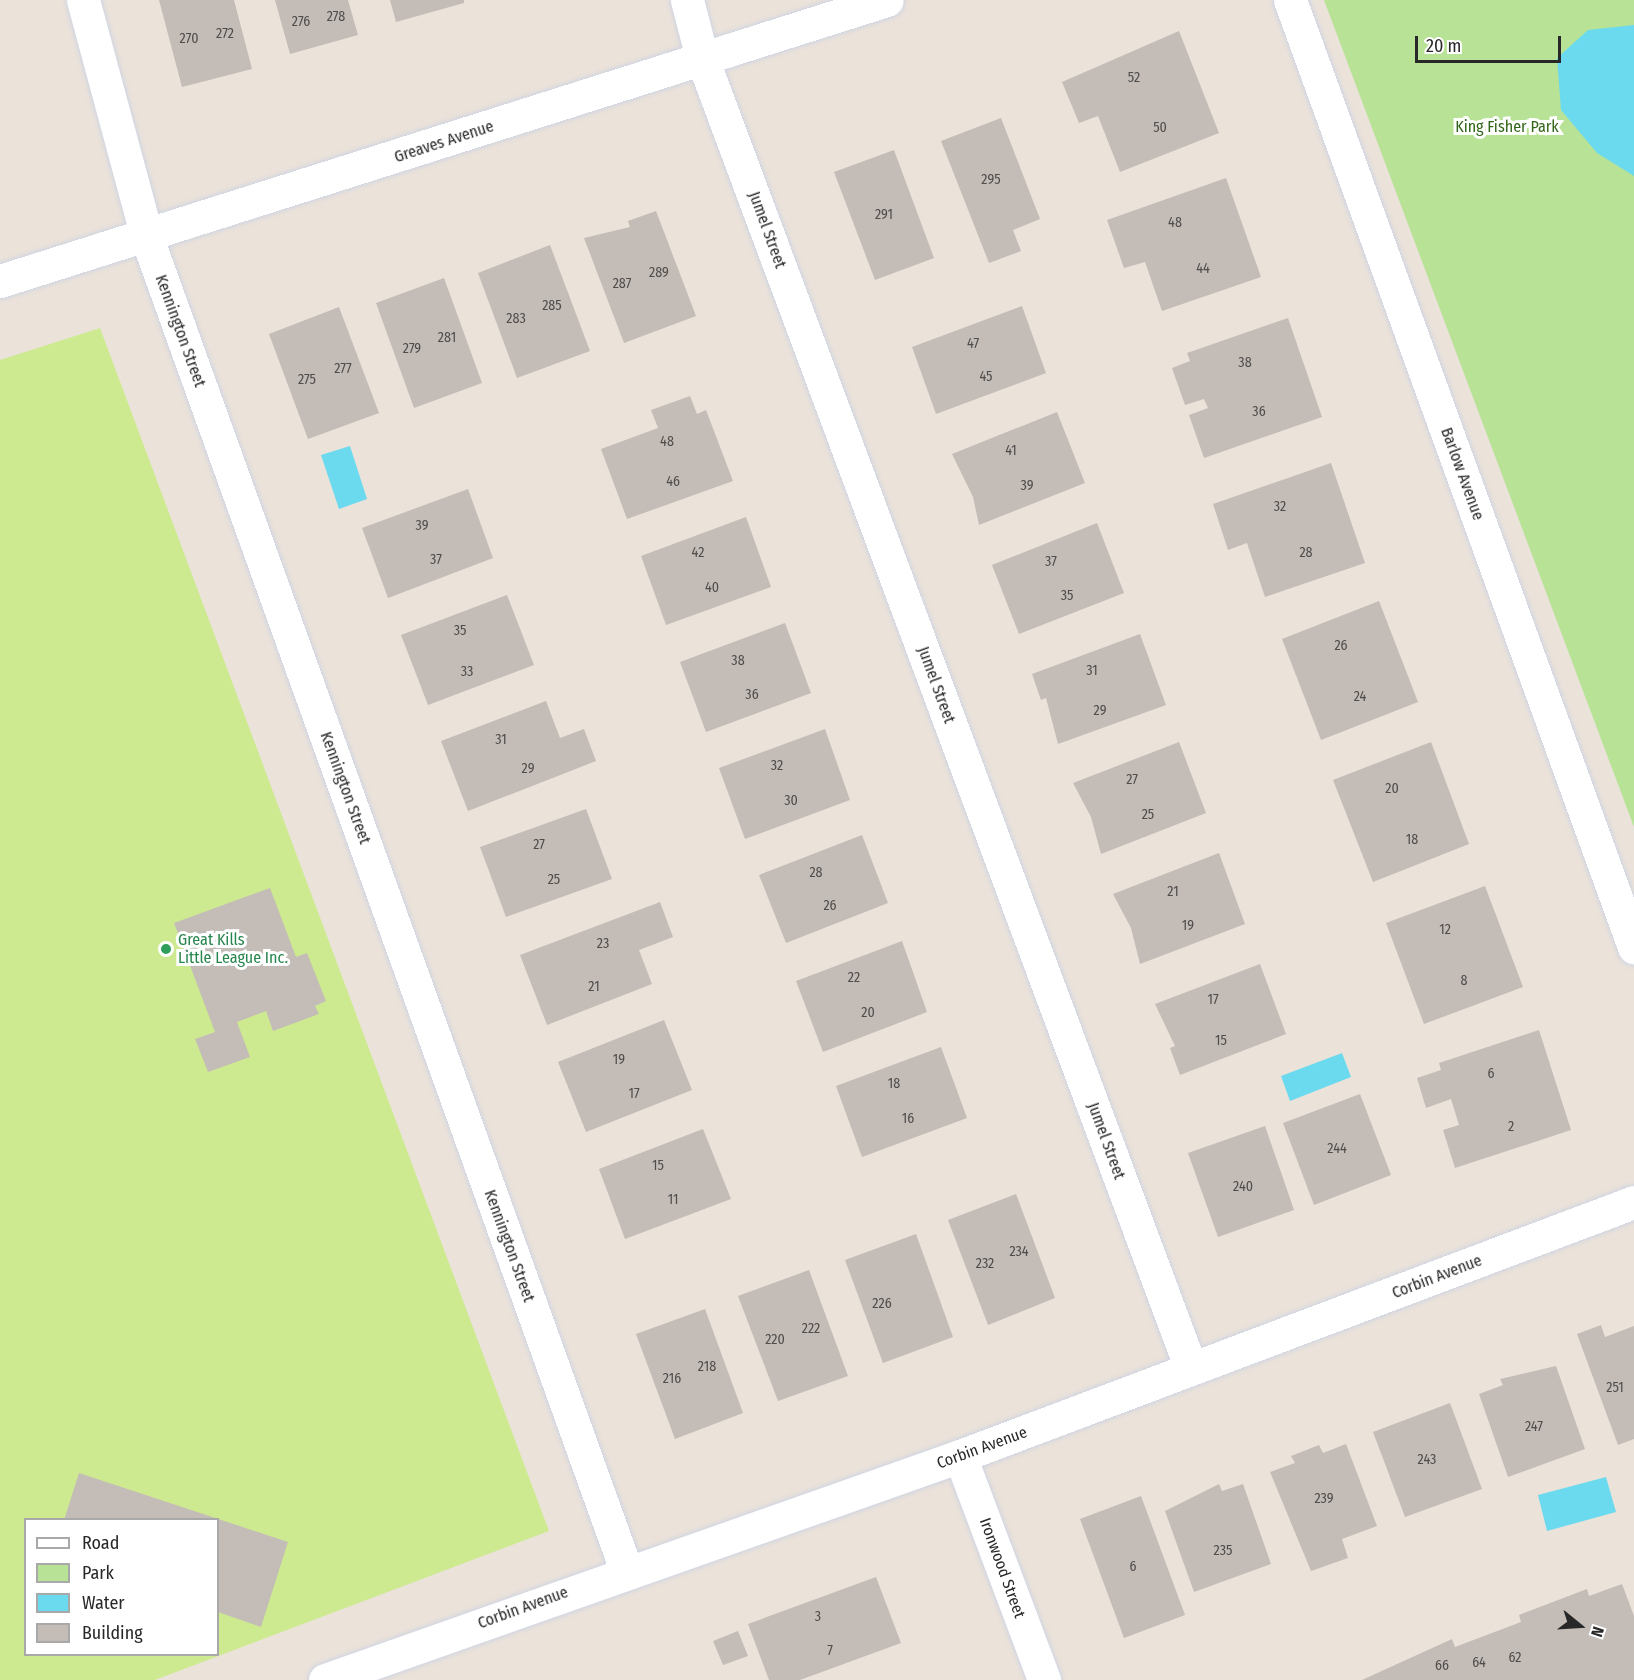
<!DOCTYPE html>
<html>
<head>
<meta charset="utf-8">
<style>
  body { margin:0 }
  #map { position:relative; width:1634px; height:1680px; overflow:hidden; background:#ebe2da; font-family:"Fira Sans Condensed",sans-serif }
  div>[style] { position:absolute }
  [style*='--x'] { left:calc(var(--x)*1px); top:calc(var(--y)*1px); width:calc(var(--w)*1px); rotate:calc(var(--a)*1deg) }
  .green>* { inset:0; background:#b8e296 }
  .pitch>* { inset:0; background:#ceea91 }
  .water>* { inset:0; background:#6cdaee }
  .building>* { inset:0; background:#c3bcb7 }
  .roads { filter:drop-shadow(0 0 2px #cfd5e2) drop-shadow(0 0 2px #cfd5e2) }
  .minor>* { height:33px; margin:-16.5px; padding:0 16.5px; transform-origin:16.5px; border-radius:16.5px; background:#fff }
  .dots>* { width:16px; height:16px; translate:-50% -50%; box-sizing:border-box; border:3px solid #fff; border-radius:50% }
  span { translate:-50% -50%; white-space:nowrap; text-align:center; line-height:1.15; -webkit-text-stroke:6px #fff; paint-order:stroke }
  .number-label { font-size:14px; color:#4f4d4c }
  .number-label span { -webkit-text-stroke-width:0 }
  .park-label { font-size:16px; color:#316519 }
  .street-label { font-size:16px; color:#282828 }
  .leisure-label { font-size:16px; color:#27864d }
  .left { translate:0 -50%; text-align:left }
  .legend { position:absolute; left:24px; top:1518px; width:195px; height:138px; box-sizing:border-box; background:#fff; border:2px solid #a9a9a9; margin:0; padding:8px 10px; list-style:none; font-size:18px; color:#282828 }
  .legend li { display:flex; align-items:center; gap:12px; height:30px }
  .legend b { width:30px; border:2px solid #a9a9a9 }
  .north { position:absolute; left:1550px; top:1596px; width:60px; height:60px; -webkit-text-stroke:4px #fff; paint-order:stroke; rotate:108deg; font-size:16px; font-weight:700; line-height:24px; text-align:center; color:#282828 }
  .north::after { content:''; display:block; margin:auto; width:21px; height:27px; background:#282828; clip-path:polygon(50% 0,100% 100%,50% 72%,0 100%) }
  .scale { position:absolute; left:1415px; top:36px; width:146px; height:27px; box-sizing:border-box; border:3px solid #282828; border-top:0; padding-left:8px; font-size:18px; line-height:21px; white-space:nowrap; color:#282828; -webkit-text-stroke:4px #fff; paint-order:stroke }
</style>
</head>
<body>
<div id="map">
  <div class="green">
    <div style="clip-path:polygon(1324px 0,1634px 0,1634px 827px)"></div>
  </div>
  <div class="pitch">
    <div style="clip-path:polygon(evenodd,100px 328px,549px 1531px,155px 1680px,0 1680px,0 360px,100px 328px,26px 1520px,218px 1520px,218px 1654px,26px 1654px,26px 1520px)"></div>
  </div>
  <div class="water">
    <div style="clip-path:polygon(1634px 25px,1634px 176px,1597px 153px,1561px 110px,1557px 58px,1588px 30px)"></div>
    <div style="clip-path:polygon(350px 446px,367px 499px,339px 509px,321px 455px)"></div>
    <div style="clip-path:polygon(1342px 1053px,1351px 1077px,1290px 1101px,1281px 1076px)"></div>
    <div style="clip-path:polygon(1606px 1477px,1616px 1512px,1547px 1531px,1538px 1495px)"></div>
  </div>
  <div class="building">
    <div style="clip-path:polygon(159px 0,234px 0,252px 69px,182px 87px)"></div>
    <div style="clip-path:polygon(275px 0,348px 0,358px 35px,290px 54px)"></div>
    <div style="clip-path:polygon(390px 0,464px 0,464px 3px,396px 22px)"></div>
    <div style="clip-path:polygon(1179px 31px,1219px 133px,1120px 172px,1098px 116px,1079px 123px,1062px 82px)"></div>
    <div style="clip-path:polygon(1001px 118px,1040px 219px,1013px 230px,1021px 251px,989px 263px,941px 141px)"></div>
    <div style="clip-path:polygon(894px 150px,934px 258px,875px 280px,834px 172px)"></div>
    <div style="clip-path:polygon(1226px 178px,1261px 277px,1162px 311px,1145px 262px,1124px 268px,1107px 220px)"></div>
    <div style="clip-path:polygon(656px 211px,696px 316px,624px 343px,584px 238px,630px 227px,628px 221px)"></div>
    <div style="clip-path:polygon(550px 245px,590px 351px,517px 378px,478px 273px)"></div>
    <div style="clip-path:polygon(444px 278px,482px 383px,414px 408px,376px 303px)"></div>
    <div style="clip-path:polygon(1022px 306px,1046px 373px,936px 414px,912px 347px)"></div>
    <div style="clip-path:polygon(339px 307px,379px 413px,308px 439px,269px 334px)"></div>
    <div style="clip-path:polygon(1288px 318px,1322px 417px,1204px 458px,1189px 415px,1208px 408px,1204px 399px,1185px 405px,1172px 368px,1190px 361px,1187px 353px)"></div>
    <div style="clip-path:polygon(690px 396px,697px 414px,706px 410px,733px 481px,627px 519px,601px 449px,658px 428px,651px 410px)"></div>
    <div style="clip-path:polygon(1057px 412px,1085px 483px,979px 525px,973px 497px,952px 454px)"></div>
    <div style="clip-path:polygon(1331px 463px,1365px 563px,1265px 597px,1247px 543px,1228px 550px,1213px 504px)"></div>
    <div style="clip-path:polygon(468px 489px,493px 558px,388px 598px,362px 528px)"></div>
    <div style="clip-path:polygon(746px 517px,771px 587px,666px 625px,641px 556px)"></div>
    <div style="clip-path:polygon(1097px 523px,1124px 593px,1019px 634px,992px 565px)"></div>
    <div style="clip-path:polygon(507px 595px,534px 665px,428px 705px,401px 635px)"></div>
    <div style="clip-path:polygon(1379px 601px,1418px 702px,1321px 740px,1282px 639px)"></div>
    <div style="clip-path:polygon(785px 623px,811px 693px,706px 732px,680px 662px)"></div>
    <div style="clip-path:polygon(1140px 634px,1166px 705px,1058px 744px,1046px 698px,1041px 700px,1032px 674px)"></div>
    <div style="clip-path:polygon(546px 701px,560px 738px,584px 729px,596px 761px,468px 811px,441px 741px)"></div>
    <div style="clip-path:polygon(825px 729px,850px 800px,745px 839px,719px 768px)"></div>
    <div style="clip-path:polygon(1179px 742px,1206px 813px,1101px 854px,1091px 817px,1073px 783px)"></div>
    <div style="clip-path:polygon(1431px 742px,1469px 844px,1373px 882px,1333px 780px)"></div>
    <div style="clip-path:polygon(586px 809px,612px 879px,506px 917px,480px 847px)"></div>
    <div style="clip-path:polygon(862px 835px,888px 903px,786px 943px,759px 875px)"></div>
    <div style="clip-path:polygon(1219px 853px,1245px 924px,1140px 964px,1131px 928px,1113px 894px)"></div>
    <div style="clip-path:polygon(1485px 886px,1523px 987px,1424px 1024px,1386px 923px)"></div>
    <div style="clip-path:polygon(270px 888px,296px 957px,307px 953px,326px 1001px,315px 1006px,319px 1014px,273px 1031px,266px 1011px,237px 1022px,250px 1057px,208px 1072px,195px 1039px,215px 1032px,174px 923px)"></div>
    <div style="clip-path:polygon(660px 902px,673px 937px,639px 950px,652px 984px,547px 1025px,520px 955px)"></div>
    <div style="clip-path:polygon(902px 941px,927px 1012px,823px 1052px,796px 981px)"></div>
    <div style="clip-path:polygon(1260px 964px,1286px 1034px,1180px 1075px,1170px 1048px,1175px 1046px,1155px 1004px)"></div>
    <div style="clip-path:polygon(664px 1020px,692px 1090px,586px 1132px,558px 1062px)"></div>
    <div style="clip-path:polygon(1539px 1030px,1571px 1130px,1455px 1168px,1443px 1130px,1459px 1125px,1451px 1099px,1426px 1108px,1417px 1078px,1441px 1070px,1439px 1063px)"></div>
    <div style="clip-path:polygon(941px 1047px,967px 1118px,862px 1157px,836px 1086px)"></div>
    <div style="clip-path:polygon(1360px 1094px,1391px 1175px,1314px 1205px,1283px 1123px)"></div>
    <div style="clip-path:polygon(1265px 1126px,1294px 1210px,1218px 1237px,1188px 1153px)"></div>
    <div style="clip-path:polygon(703px 1129px,731px 1199px,625px 1239px,599px 1169px)"></div>
    <div style="clip-path:polygon(1016px 1194px,1055px 1298px,988px 1325px,948px 1220px)"></div>
    <div style="clip-path:polygon(916px 1234px,953px 1337px,883px 1363px,845px 1260px)"></div>
    <div style="clip-path:polygon(809px 1270px,848px 1376px,778px 1401px,738px 1296px)"></div>
    <div style="clip-path:polygon(705px 1309px,743px 1413px,675px 1439px,636px 1334px)"></div>
    <div style="clip-path:polygon(1601px 1325px,1605px 1337px,1634px 1326px,1634px 1439px,1618px 1445px,1577px 1334px)"></div>
    <div style="clip-path:polygon(1556px 1366px,1585px 1449px,1508px 1477px,1479px 1394px,1503px 1385px,1500px 1379px)"></div>
    <div style="clip-path:polygon(1450px 1403px,1482px 1489px,1405px 1517px,1373px 1432px)"></div>
    <div style="clip-path:polygon(1346px 1444px,1377px 1526px,1342px 1539px,1348px 1558px,1311px 1571px,1270px 1472px,1295px 1463px,1291px 1456px,1319px 1445px,1323px 1453px)"></div>
    <div style="clip-path:polygon(79px 1473px,288px 1542px,261px 1627px,218px 1612px,218px 1520px,64px 1520px)"></div>
    <div style="clip-path:polygon(1219px 1484px,1222px 1491px,1243px 1484px,1271px 1564px,1194px 1592px,1165px 1511px)"></div>
    <div style="clip-path:polygon(1141px 1496px,1185px 1615px,1124px 1638px,1080px 1519px)"></div>
    <div style="clip-path:polygon(876px 1577px,901px 1643px,800px 1680px,769px 1680px,748px 1624px)"></div>
    <div style="clip-path:polygon(1622px 1584px,1634px 1616px,1634px 1680px,1362px 1680px,1452px 1639px,1455px 1647px,1521px 1622px,1519px 1615px,1587px 1589px,1589px 1596px)"></div>
    <div style="clip-path:polygon(738px 1631px,748px 1656px,723px 1665px,713px 1641px)"></div>
  </div>
  <div class="roads">
    <div class="minor">
      <div style="--x:83;--y:0;--w:246;--a:74.9"></div>
      <div style="--x:147;--y:238;--w:1416;--a:70.22"></div>
      <div style="--x:687;--y:0;--w:60;--a:75.5"></div>
      <div style="--x:702;--y:58;--w:1399;--a:69.54"></div>
      <div style="--x:1290;--y:0;--w:1008;--a:70.04"></div>
      <div style="--x:0;--y:281;--w:930;--a:-17.58"></div>
      <div style="--x:960;--y:1456;--w:239;--a:69.4"></div>
      <div style="--x:325;--y:1680;--w:673;--a:-19.43"></div>
      <div style="--x:960;--y:1456;--w:720;--a:-20.65"></div>
    </div>
  </div>
  <div class="dots">
    <div style="left:166px;top:949px;background:#2e9e5b"></div>
  </div>
  <div class="number-label">
    <span style="left:336px;top:17px">278</span>
    <span style="left:301px;top:22px">276</span>
    <span style="left:225px;top:34px">272</span>
    <span style="left:189px;top:39px">270</span>
    <span style="left:1134px;top:78px">52</span>
    <span style="left:1160px;top:128px">50</span>
    <span style="left:991px;top:180px">295</span>
    <span style="left:884px;top:215px">291</span>
    <span style="left:1175px;top:223px">48</span>
    <span style="left:1203px;top:269px">44</span>
    <span style="left:659px;top:273px">289</span>
    <span style="left:622px;top:284px">287</span>
    <span style="left:552px;top:306px">285</span>
    <span style="left:516px;top:319px">283</span>
    <span style="left:447px;top:338px">281</span>
    <span style="left:973px;top:344px">47</span>
    <span style="left:412px;top:349px">279</span>
    <span style="left:1245px;top:363px">38</span>
    <span style="left:343px;top:369px">277</span>
    <span style="left:986px;top:377px">45</span>
    <span style="left:307px;top:380px">275</span>
    <span style="left:1259px;top:412px">36</span>
    <span style="left:667px;top:442px">48</span>
    <span style="left:1011px;top:451px">41</span>
    <span style="left:673px;top:482px">46</span>
    <span style="left:1027px;top:486px">39</span>
    <span style="left:1280px;top:507px">32</span>
    <span style="left:422px;top:526px">39</span>
    <span style="left:698px;top:553px">42</span>
    <span style="left:1306px;top:553px">28</span>
    <span style="left:436px;top:560px">37</span>
    <span style="left:1051px;top:562px">37</span>
    <span style="left:712px;top:588px">40</span>
    <span style="left:1067px;top:596px">35</span>
    <span style="left:460px;top:631px">35</span>
    <span style="left:1341px;top:646px">26</span>
    <span style="left:738px;top:661px">38</span>
    <span style="left:1092px;top:671px">31</span>
    <span style="left:467px;top:672px">33</span>
    <span style="left:752px;top:695px">36</span>
    <span style="left:1360px;top:697px">24</span>
    <span style="left:1100px;top:711px">29</span>
    <span style="left:501px;top:740px">31</span>
    <span style="left:777px;top:766px">32</span>
    <span style="left:528px;top:769px">29</span>
    <span style="left:1132px;top:780px">27</span>
    <span style="left:1392px;top:789px">20</span>
    <span style="left:791px;top:801px">30</span>
    <span style="left:1148px;top:815px">25</span>
    <span style="left:1412px;top:840px">18</span>
    <span style="left:539px;top:845px">27</span>
    <span style="left:816px;top:873px">28</span>
    <span style="left:554px;top:880px">25</span>
    <span style="left:1173px;top:892px">21</span>
    <span style="left:830px;top:906px">26</span>
    <span style="left:1188px;top:926px">19</span>
    <span style="left:1445px;top:930px">12</span>
    <span style="left:603px;top:944px">23</span>
    <span style="left:854px;top:978px">22</span>
    <span style="left:1464px;top:981px">8</span>
    <span style="left:594px;top:987px">21</span>
    <span style="left:1213px;top:1000px">17</span>
    <span style="left:868px;top:1013px">20</span>
    <span style="left:1221px;top:1041px">15</span>
    <span style="left:619px;top:1060px">19</span>
    <span style="left:1491px;top:1074px">6</span>
    <span style="left:894px;top:1084px">18</span>
    <span style="left:634px;top:1094px">17</span>
    <span style="left:908px;top:1119px">16</span>
    <span style="left:1511px;top:1127px">2</span>
    <span style="left:1337px;top:1149px">244</span>
    <span style="left:658px;top:1166px">15</span>
    <span style="left:1243px;top:1187px">240</span>
    <span style="left:673px;top:1200px">11</span>
    <span style="left:1019px;top:1252px">234</span>
    <span style="left:985px;top:1264px">232</span>
    <span style="left:882px;top:1304px">226</span>
    <span style="left:811px;top:1329px">222</span>
    <span style="left:775px;top:1340px">220</span>
    <span style="left:707px;top:1367px">218</span>
    <span style="left:672px;top:1379px">216</span>
    <span style="left:1615px;top:1388px">251</span>
    <span style="left:1534px;top:1427px">247</span>
    <span style="left:1427px;top:1460px">243</span>
    <span style="left:1324px;top:1499px">239</span>
    <span style="left:1223px;top:1551px">235</span>
    <span style="left:1133px;top:1567px">6</span>
    <span style="left:818px;top:1617px">3</span>
    <span style="left:830px;top:1651px">7</span>
    <span style="left:1515px;top:1658px">62</span>
    <span style="left:1479px;top:1663px">64</span>
    <span style="left:1442px;top:1666px">66</span>
  </div>
  <div class="park-label">
    <span style="left:1507px;top:127px">King Fisher Park</span>
  </div>
  <div class="street-label">
    <span style="left:444px;top:142px;rotate:-18deg">Greaves Avenue</span>
    <span style="left:767px;top:230px;rotate:70deg">Jumel Street</span>
    <span style="left:180px;top:331px;rotate:70deg">Kennington Street</span>
    <span style="left:1462px;top:474px;rotate:70deg">Barlow Avenue</span>
    <span style="left:936px;top:685px;rotate:70deg">Jumel Street</span>
    <span style="left:345px;top:788px;rotate:70deg">Kennington Street</span>
    <span style="left:1106px;top:1141px;rotate:70deg">Jumel Street</span>
    <span style="left:509px;top:1246px;rotate:70deg">Kennington Street</span>
    <span style="left:1437px;top:1277px;rotate:-21deg">Corbin Avenue</span>
    <span style="left:982px;top:1448px;rotate:-20deg">Corbin Avenue</span>
    <span style="left:1002px;top:1568px;rotate:70deg">Ironwood Street</span>
    <span style="left:523px;top:1608px;rotate:-20deg">Corbin Avenue</span>
  </div>
  <div class="leisure-label">
    <span class="left" style="left:178px;top:949px">Great Kills<br>Little League Inc.</span>
  </div>
  <ul class="legend">
  <li><b style="height:8px;background:#fff"></b>Road</li>
  <li><b style="height:16px;background:#b8e296"></b>Park</li>
  <li><b style="height:16px;background:#6cdaee"></b>Water</li>
  <li><b style="height:16px;background:#c3bcb7"></b>Building</li>
  </ul>
  <div class="north">N</div>
  <div class="scale">20 m</div>
</div>
</body>
</html>
